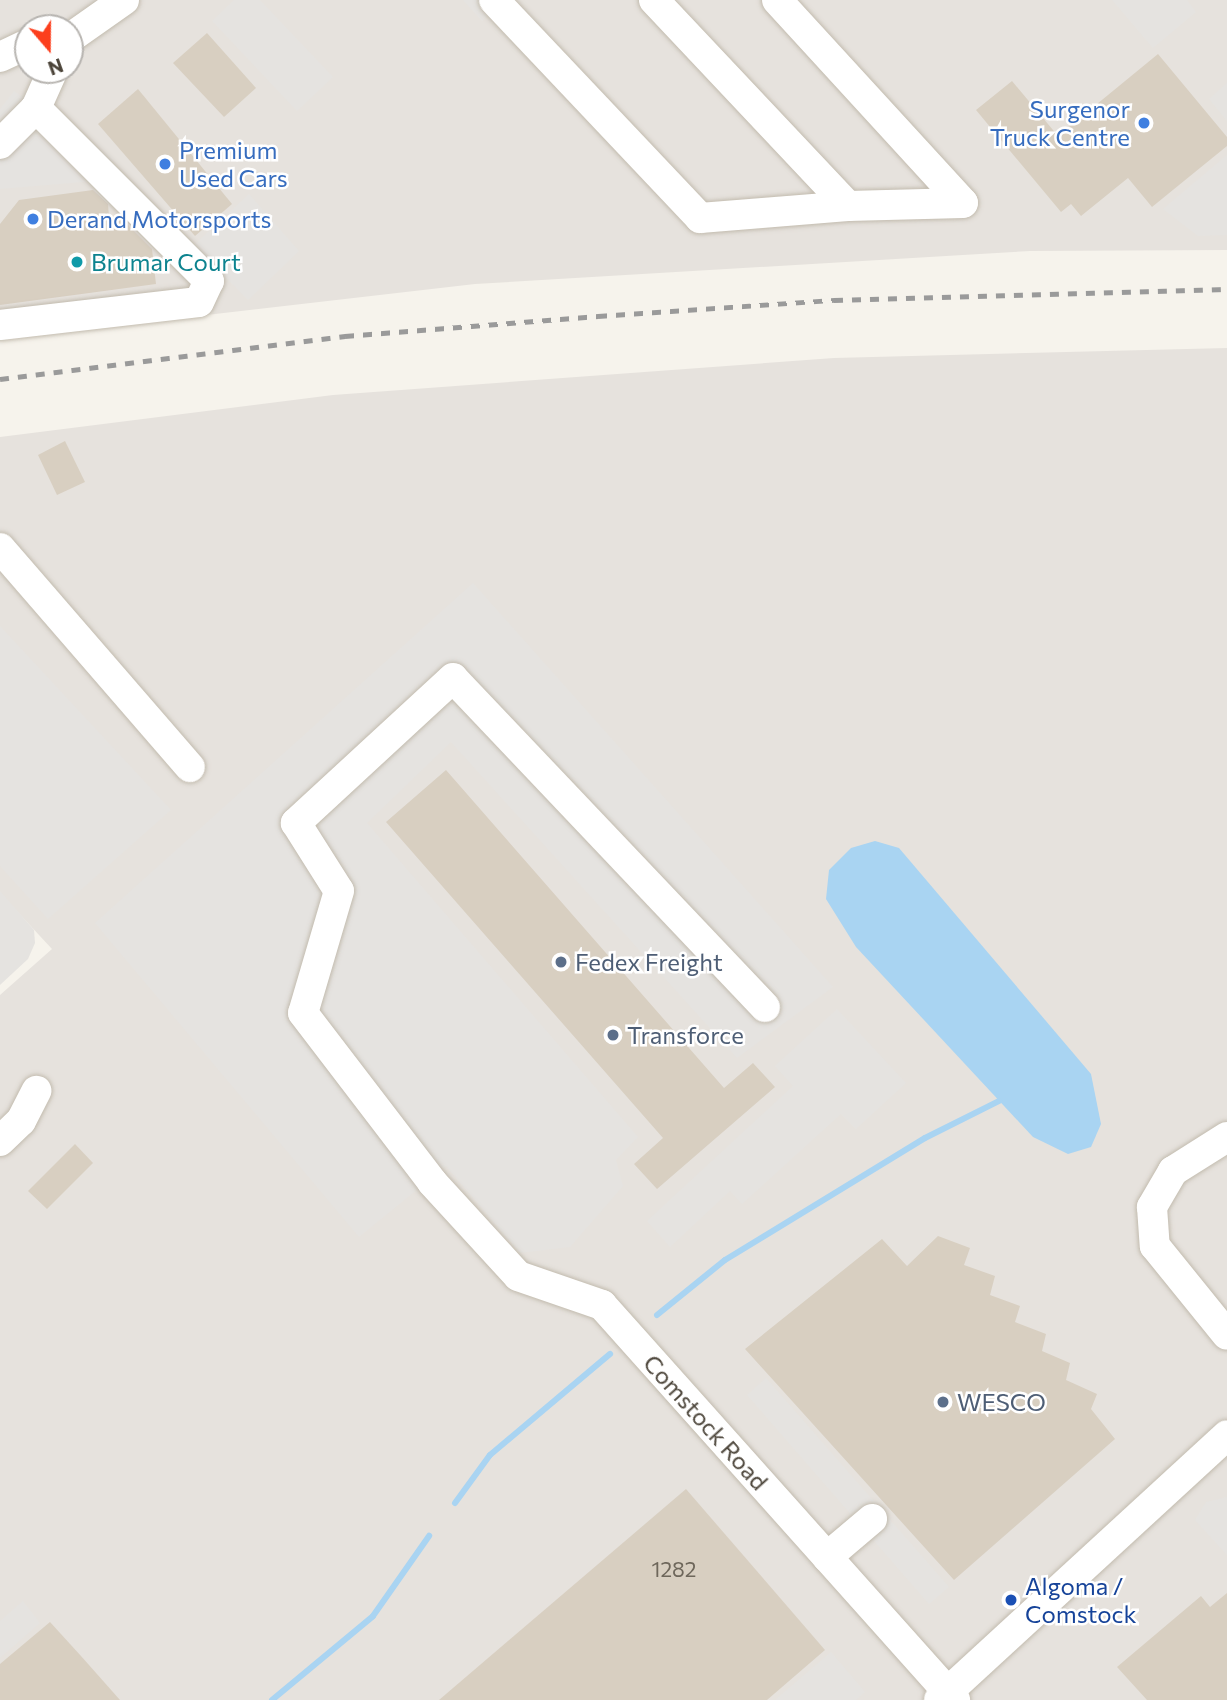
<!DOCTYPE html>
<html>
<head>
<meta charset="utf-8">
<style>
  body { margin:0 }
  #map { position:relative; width:1227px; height:1700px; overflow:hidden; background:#f6f3ec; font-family:Commissioner,sans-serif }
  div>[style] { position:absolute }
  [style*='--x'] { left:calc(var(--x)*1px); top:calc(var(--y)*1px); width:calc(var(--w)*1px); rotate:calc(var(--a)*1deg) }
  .industrial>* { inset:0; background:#e6e2dd }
  .parking>* { inset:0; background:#e5e3e0 }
  .water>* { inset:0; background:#a9d4f2 }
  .stream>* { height:6px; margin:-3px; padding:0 3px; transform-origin:3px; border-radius:3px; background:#a9d4f2 }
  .building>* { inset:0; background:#d8cfc1 }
  .roads { filter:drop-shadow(0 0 2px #c2bbae) drop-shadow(0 0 2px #c2bbae) }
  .minor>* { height:30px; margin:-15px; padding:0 15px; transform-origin:15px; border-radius:15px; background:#fff }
  .rail>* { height:5px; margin-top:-2.5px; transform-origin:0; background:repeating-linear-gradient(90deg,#9a9a9a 0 9px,transparent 0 18px) }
  .dots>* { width:19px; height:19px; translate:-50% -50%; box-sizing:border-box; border:4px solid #fff; border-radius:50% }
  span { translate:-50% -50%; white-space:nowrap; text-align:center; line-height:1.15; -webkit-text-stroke:5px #fff; paint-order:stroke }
  .number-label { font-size:21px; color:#6e675b }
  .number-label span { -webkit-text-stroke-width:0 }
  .shop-label { font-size:24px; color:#366cbe }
  .right { translate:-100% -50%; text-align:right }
  .left { translate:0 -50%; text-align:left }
  .culture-label { font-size:24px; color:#0d838f }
  .service-label { font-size:24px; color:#4e5e75 }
  .street-label { font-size:24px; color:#4b4439 }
  .transit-label { font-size:24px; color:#164399 }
  .north { position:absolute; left:14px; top:14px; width:70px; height:70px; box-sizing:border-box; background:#fff; border:2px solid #b7b4b0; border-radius:50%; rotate:160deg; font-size:19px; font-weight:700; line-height:28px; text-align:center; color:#4b4439 }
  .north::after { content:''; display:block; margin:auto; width:24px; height:32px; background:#fc3f1d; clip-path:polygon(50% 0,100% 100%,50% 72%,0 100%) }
</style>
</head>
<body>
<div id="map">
  <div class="industrial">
    <div style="clip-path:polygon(evenodd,0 0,1227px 0,1227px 250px,1030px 251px,475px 284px,0 339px,0 0,28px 28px,70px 28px,70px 70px,28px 70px,28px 28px)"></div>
    <div style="clip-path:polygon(1227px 348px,1227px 1700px,0 1700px,0 995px,52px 949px,0 893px,0 437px,333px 395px,834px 358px)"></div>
  </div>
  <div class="parking">
    <div style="clip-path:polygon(234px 0,260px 0,333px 77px,297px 111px,212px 21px)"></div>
    <div style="clip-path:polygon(463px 0,505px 0,482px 21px)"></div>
    <div style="clip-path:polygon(1112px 0,1187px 0,1196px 12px,1153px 48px)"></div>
    <div style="clip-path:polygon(1227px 83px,1227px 121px,1209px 99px)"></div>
    <div style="clip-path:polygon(14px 91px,114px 159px,96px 181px,0 189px,0 109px)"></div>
    <div style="clip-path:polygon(1227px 155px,1227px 235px,1198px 236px,1163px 209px)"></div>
    <div style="clip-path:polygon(249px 194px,299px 251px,248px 300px,194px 245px)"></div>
    <div style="clip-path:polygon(473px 583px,833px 987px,737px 1058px,451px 742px,367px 823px,638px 1137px,616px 1160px,623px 1186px,570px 1247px,520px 1253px,446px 1166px,359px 1237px,95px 923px)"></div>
    <div style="clip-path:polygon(0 626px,171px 810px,48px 919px,0 866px)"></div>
    <div style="clip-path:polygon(0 891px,34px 930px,35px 943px,28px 959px,0 985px)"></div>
    <div style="clip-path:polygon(837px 1009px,906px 1083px,856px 1129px,841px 1114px,742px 1204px,730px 1191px,670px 1247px,647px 1221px,793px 1086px,775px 1066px)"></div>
    <div style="clip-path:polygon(766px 1378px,949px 1587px,929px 1604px,747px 1395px)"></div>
    <div style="clip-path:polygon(1227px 1497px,1227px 1555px,1195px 1520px,1206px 1502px)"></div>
    <div style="clip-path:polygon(23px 1601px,40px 1623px,0 1658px,0 1621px)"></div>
    <div style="clip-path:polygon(831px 1652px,865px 1692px,856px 1700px,775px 1700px)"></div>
  </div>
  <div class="water">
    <div style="clip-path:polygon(875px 841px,899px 848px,1091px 1074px,1101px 1124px,1091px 1147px,1068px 1154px,1033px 1137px,856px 947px,826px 899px,829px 870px,851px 848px)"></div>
  </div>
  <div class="stream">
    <div style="--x:657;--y:1315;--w:87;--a:-39"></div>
    <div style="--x:725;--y:1260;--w:234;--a:-31.4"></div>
    <div style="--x:925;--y:1138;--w:83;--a:-26.6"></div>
    <div style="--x:455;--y:1503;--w:59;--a:-53.9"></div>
    <div style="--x:490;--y:1455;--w:157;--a:-40.1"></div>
    <div style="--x:272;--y:1700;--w:131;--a:-39.7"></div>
    <div style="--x:373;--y:1616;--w:98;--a:-55"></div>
  </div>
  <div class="building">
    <div style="clip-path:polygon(207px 33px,256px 88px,224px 117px,173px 63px)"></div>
    <div style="clip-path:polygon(1158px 54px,1227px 137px,1227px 146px,1152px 207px,1128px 178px,1081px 216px,1071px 204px,1061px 212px,976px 110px,1012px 81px,1058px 136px)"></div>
    <div style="clip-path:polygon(138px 89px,232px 204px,195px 236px,98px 124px)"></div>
    <div style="clip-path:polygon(93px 190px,108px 204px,109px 217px,119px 216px,152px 249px,156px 284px,0 305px,0 224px,19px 200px)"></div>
    <div style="clip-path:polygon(65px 441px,85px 482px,57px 495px,38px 455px)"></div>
    <div style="clip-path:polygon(446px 770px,724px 1088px,753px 1063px,775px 1087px,657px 1189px,634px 1164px,663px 1138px,386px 822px)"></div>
    <div style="clip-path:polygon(75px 1144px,93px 1163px,47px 1209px,28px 1191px)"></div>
    <div style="clip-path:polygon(938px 1236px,970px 1248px,964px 1265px,995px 1276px,990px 1295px,1020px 1306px,1015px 1322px,1046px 1334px,1042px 1351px,1070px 1363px,1066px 1380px,1097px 1394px,1091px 1409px,1115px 1439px,954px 1580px,745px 1349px,882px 1239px,907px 1266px)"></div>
    <div style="clip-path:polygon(686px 1489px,825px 1650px,767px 1700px,439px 1700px)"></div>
    <div style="clip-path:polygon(1227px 1593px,1227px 1700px,1147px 1700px,1117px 1667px,1201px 1596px,1210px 1607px)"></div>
    <div style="clip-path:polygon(50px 1622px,81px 1656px,120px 1700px,0 1700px,0 1664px)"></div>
  </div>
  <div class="roads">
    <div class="minor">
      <div style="--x:494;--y:0;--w:300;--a:46.6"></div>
      <div style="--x:700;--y:218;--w:148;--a:-4.6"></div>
      <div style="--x:848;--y:206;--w:283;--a:-133.3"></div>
      <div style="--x:777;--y:0;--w:275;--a:47.5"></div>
      <div style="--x:963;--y:203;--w:115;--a:178.5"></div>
      <div style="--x:70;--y:38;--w:66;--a:-35.1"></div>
      <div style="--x:0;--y:57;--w:31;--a:-25"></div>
      <div style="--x:0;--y:144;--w:51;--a:-45"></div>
      <div style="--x:36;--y:108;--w:42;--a:-65.9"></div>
      <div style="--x:0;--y:325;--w:200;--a:-6.6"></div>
      <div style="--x:199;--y:302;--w:23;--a:-65"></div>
      <div style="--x:209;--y:281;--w:245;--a:-135"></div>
      <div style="--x:0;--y:548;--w:290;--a:49.1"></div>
      <div style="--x:765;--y:1007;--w:453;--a:-133.5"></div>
      <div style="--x:453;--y:678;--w:214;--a:137.3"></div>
      <div style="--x:296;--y:823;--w:80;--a:57.7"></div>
      <div style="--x:339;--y:891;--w:127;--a:106.4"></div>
      <div style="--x:303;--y:1013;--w:213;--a:52.6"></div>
      <div style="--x:432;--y:1182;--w:127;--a:47.5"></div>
      <div style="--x:518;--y:1276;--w:89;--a:19"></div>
      <div style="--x:602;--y:1305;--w:530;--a:48.21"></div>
      <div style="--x:1227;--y:1137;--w:64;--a:147.8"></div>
      <div style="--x:1173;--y:1171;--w:42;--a:120.3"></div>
      <div style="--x:1152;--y:1207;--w:39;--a:86"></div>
      <div style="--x:1155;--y:1246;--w:114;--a:51"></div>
      <div style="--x:0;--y:1141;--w:29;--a:-44"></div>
      <div style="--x:21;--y:1121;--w:34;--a:-63"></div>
      <div style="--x:827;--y:1557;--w:59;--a:-40.2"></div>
      <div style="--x:939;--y:1700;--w:391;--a:-42.6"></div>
    </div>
  </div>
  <div class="rail">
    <div style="--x:0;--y:379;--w:348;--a:-7.1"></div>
    <div style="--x:345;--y:336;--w:254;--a:-4.5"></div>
    <div style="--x:598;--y:316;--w:237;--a:-3.9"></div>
    <div style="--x:834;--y:300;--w:393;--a:-1.6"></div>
  </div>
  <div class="dots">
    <div style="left:1144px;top:123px;background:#3f7fe0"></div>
    <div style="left:165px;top:164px;background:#3f7fe0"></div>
    <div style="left:33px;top:219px;background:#3f7fe0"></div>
    <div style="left:77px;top:262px;background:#0f9aa8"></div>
    <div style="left:561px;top:962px;background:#5c6f8a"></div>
    <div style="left:613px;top:1035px;background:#5c6f8a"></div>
    <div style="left:943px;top:1402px;background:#5c6f8a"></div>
    <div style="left:1011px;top:1600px;background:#1a4fb4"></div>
  </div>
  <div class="number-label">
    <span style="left:674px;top:1569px">1282</span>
  </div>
  <div class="shop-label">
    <span class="right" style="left:1130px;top:123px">Surgenor<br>Truck Centre</span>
    <span class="left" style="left:179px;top:164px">Premium<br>Used Cars</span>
    <span class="left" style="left:47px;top:219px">Derand Motorsports</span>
  </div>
  <div class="culture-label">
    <span class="left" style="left:91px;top:262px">Brumar Court</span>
  </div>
  <div class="service-label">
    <span class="left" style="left:575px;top:962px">Fedex Freight</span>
    <span class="left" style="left:627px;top:1035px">Transforce</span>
    <span class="left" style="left:957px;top:1402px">WESCO</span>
  </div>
  <div class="street-label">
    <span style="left:706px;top:1422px;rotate:48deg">Comstock Road</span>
  </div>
  <div class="transit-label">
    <span class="left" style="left:1025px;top:1600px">Algoma /<br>Comstock</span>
  </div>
  <div class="north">N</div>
</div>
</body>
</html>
